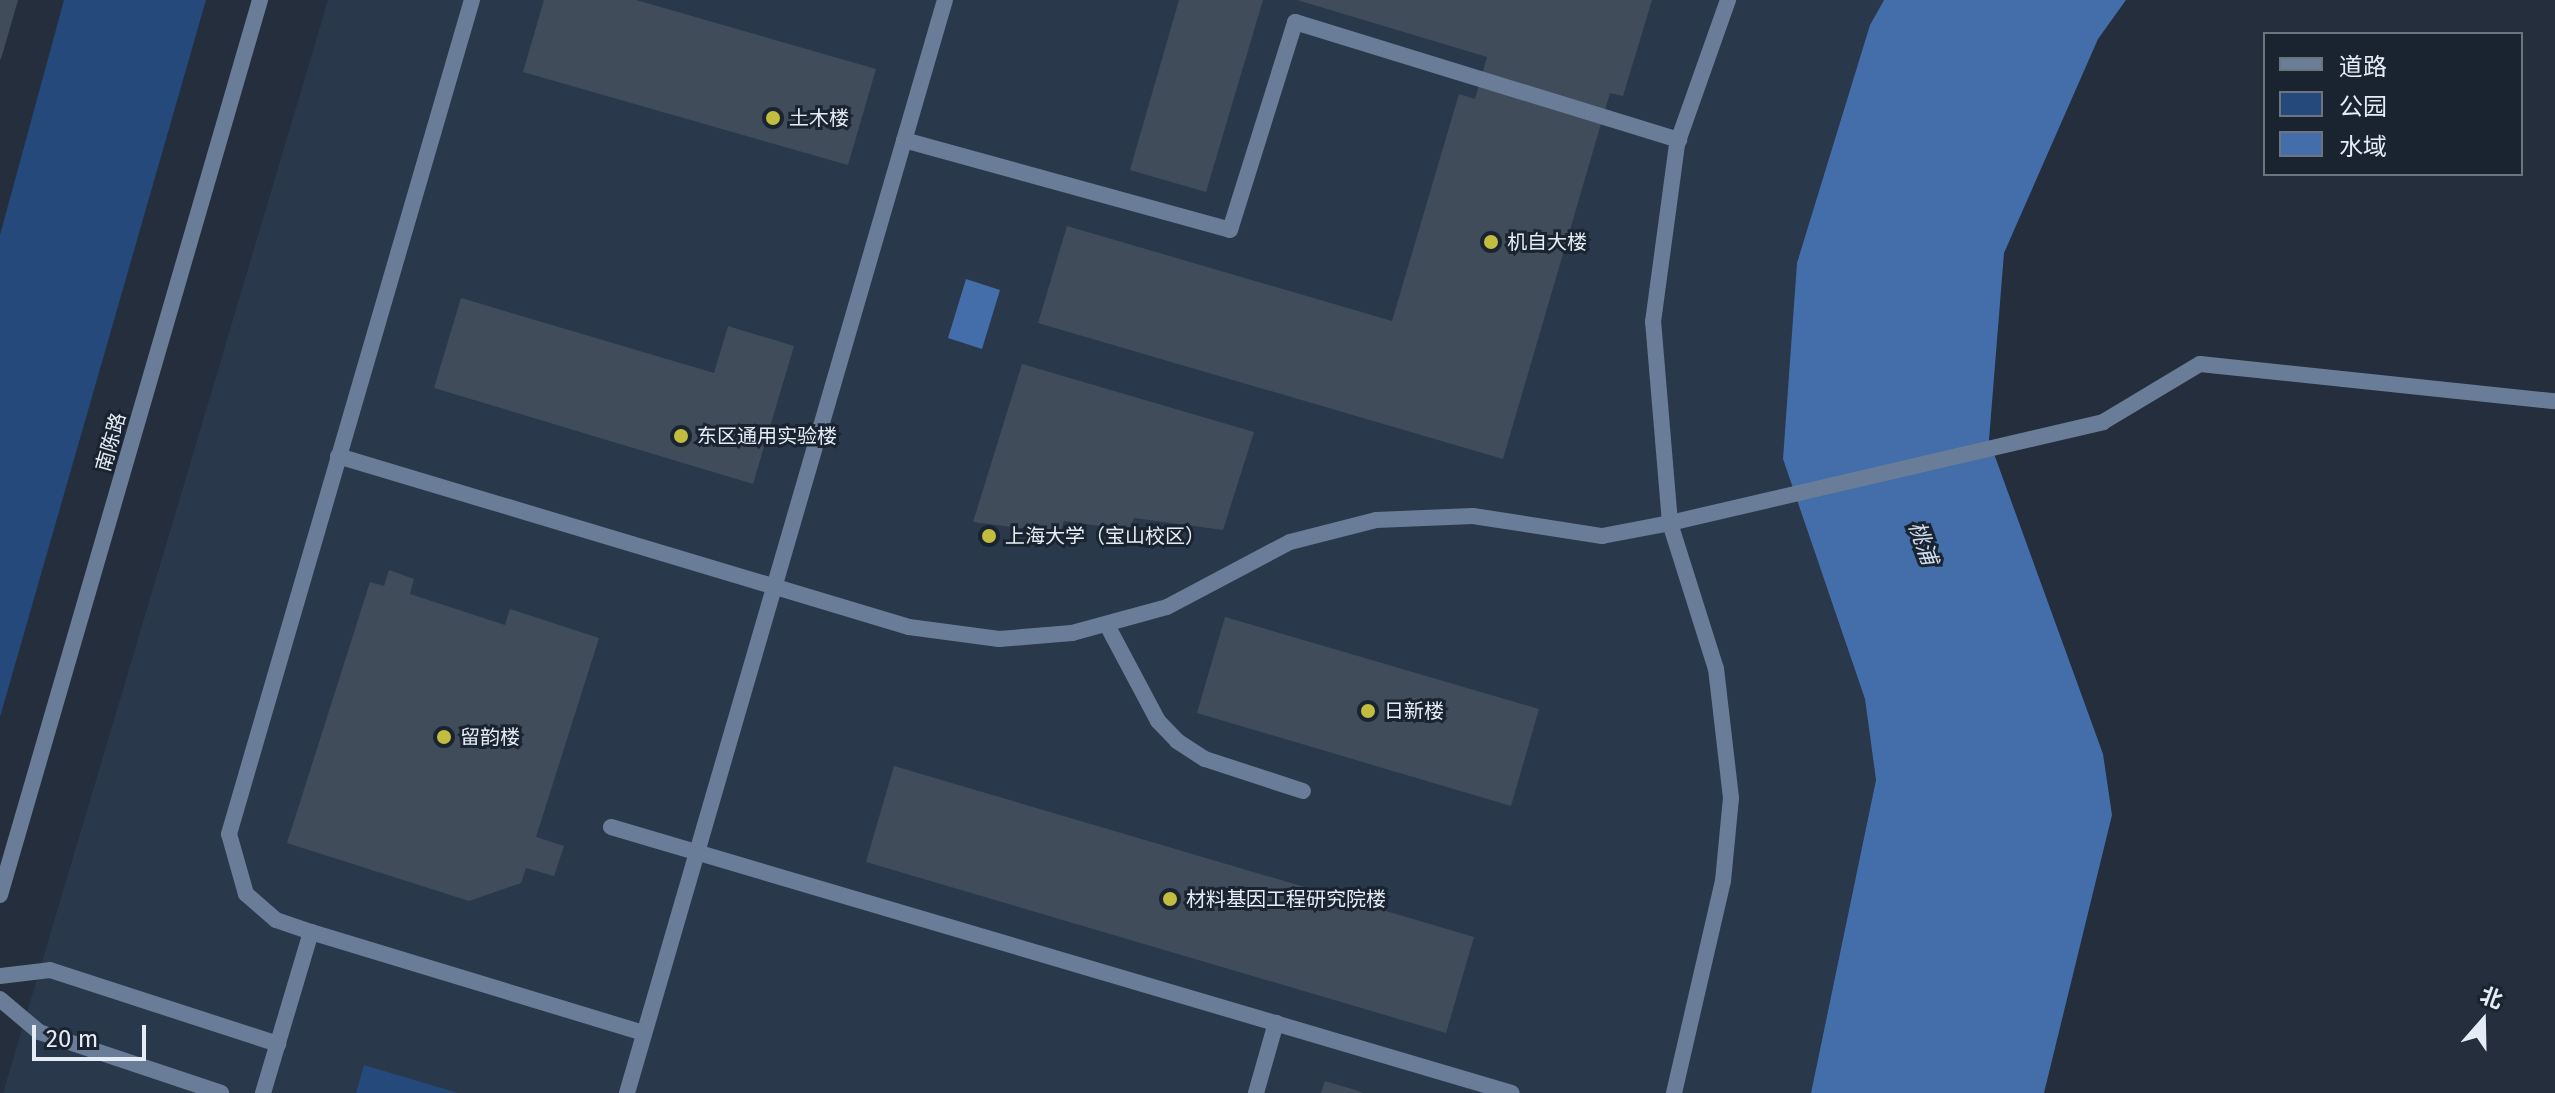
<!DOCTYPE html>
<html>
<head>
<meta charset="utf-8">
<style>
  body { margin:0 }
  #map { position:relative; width:2555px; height:1093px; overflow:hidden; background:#242e3c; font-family:"Fira Sans","Noto Sans SC",sans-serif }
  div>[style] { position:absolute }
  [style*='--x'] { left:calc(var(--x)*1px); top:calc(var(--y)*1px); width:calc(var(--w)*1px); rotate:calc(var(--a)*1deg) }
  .built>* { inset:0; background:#2a384b }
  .green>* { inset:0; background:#24497a }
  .water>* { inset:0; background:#436eaa }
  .building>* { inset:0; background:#414c5b }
  .service>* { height:16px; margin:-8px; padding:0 8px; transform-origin:8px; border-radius:8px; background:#6a7d98 }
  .minor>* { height:16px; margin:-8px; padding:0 8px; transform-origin:8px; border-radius:8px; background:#6a7d98 }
  .tertiary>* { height:16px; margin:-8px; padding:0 8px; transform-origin:8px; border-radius:8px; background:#6a7d98 }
  .dots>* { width:22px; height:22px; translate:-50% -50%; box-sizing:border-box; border:4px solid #1a2431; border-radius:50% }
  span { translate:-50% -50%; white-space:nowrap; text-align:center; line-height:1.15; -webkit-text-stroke:6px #1a2431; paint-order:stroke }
  .poi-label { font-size:20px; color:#e5ecf5 }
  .left { translate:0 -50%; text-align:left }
  .street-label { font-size:20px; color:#e5ecf5 }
  .water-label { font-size:22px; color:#d0dced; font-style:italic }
  .legend { position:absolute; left:2263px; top:32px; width:260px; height:144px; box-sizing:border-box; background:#1a2431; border:2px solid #6b747f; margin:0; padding:10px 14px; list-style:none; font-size:24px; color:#e5ecf5 }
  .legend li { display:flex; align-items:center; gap:16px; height:40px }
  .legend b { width:40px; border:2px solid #6b747f }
  .north { position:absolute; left:2443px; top:981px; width:80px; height:80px; -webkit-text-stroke:6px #1a2431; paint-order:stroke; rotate:20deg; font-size:22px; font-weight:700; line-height:32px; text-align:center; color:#e5ecf5 }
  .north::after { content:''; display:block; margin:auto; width:28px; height:36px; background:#e5ecf5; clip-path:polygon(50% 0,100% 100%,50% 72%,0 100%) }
  .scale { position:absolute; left:32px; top:1025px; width:114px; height:36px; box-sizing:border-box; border:4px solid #e5ecf5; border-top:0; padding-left:10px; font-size:24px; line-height:28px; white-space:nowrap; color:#e5ecf5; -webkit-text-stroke:6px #1a2431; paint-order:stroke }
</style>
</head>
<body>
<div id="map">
  <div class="built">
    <div style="clip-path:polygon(328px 0,1884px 0,1870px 25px,1783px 459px,1865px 699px,1876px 780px,1811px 1093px,3px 1093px)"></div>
  </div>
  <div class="green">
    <div style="clip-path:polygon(64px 0,206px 0,0 717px,0 235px)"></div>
    <div style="clip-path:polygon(364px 1065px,458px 1093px,356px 1093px)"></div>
  </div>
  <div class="water">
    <div style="clip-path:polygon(1884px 0,2126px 0,2098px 39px,2004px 253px,1989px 440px,2103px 754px,2112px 815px,2044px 1093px,1811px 1093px,1876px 780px,1865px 699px,1783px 459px,1797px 263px,1870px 25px)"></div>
    <div style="clip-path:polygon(966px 279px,1000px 290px,982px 349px,948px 338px)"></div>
  </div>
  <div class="building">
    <div style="clip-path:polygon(0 0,18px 0,1px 59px,0 59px)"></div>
    <div style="clip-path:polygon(544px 0,636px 0,876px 69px,848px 165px,523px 72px)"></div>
    <div style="clip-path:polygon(1179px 0,1263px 0,1206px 192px,1130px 170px)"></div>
    <div style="clip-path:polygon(1297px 0,1652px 0,1623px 96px,1610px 93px,1503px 459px,1038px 323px,1067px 226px,1392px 321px,1459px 94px,1475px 99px,1487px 57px)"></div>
    <div style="clip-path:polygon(461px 298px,714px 373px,728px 326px,794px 346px,753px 484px,434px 388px)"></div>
    <div style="clip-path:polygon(1022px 364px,1254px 432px,1223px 530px,1134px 518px,1129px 530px,1064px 521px,1060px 533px,973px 522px)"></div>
    <div style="clip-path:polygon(389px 570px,414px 579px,410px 594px,505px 625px,510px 609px,599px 638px,536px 837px,564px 846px,554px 876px,526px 868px,521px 883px,469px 901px,287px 843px,370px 582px,384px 586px)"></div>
    <div style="clip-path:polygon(1225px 617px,1539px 709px,1511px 806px,1197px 713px)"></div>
    <div style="clip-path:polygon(894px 766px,1474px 937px,1446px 1033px,866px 862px)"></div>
    <div style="clip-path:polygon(1325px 1081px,1362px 1092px,1362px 1093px,1321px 1093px)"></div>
  </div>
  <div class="service">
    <div style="--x:904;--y:140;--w:338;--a:15.4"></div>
    <div style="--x:1230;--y:230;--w:218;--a:-72.6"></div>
    <div style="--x:1295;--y:22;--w:402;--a:17.1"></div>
    <div style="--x:1670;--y:523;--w:445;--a:-13.1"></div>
    <div style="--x:2103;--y:422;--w:113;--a:-30.9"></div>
    <div style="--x:2200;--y:364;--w:357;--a:6"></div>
    <div style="--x:1107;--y:625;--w:109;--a:62"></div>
    <div style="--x:1158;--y:721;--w:28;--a:46"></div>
    <div style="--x:1177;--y:741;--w:33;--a:33"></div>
    <div style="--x:1205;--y:759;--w:103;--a:18.1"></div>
    <div style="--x:611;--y:827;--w:939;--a:16.45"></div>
  </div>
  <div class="minor">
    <div style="--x:338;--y:456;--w:596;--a:16.67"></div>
    <div style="--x:909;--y:627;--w:91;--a:7.6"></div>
    <div style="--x:999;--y:639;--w:73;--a:-4.7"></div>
    <div style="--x:1072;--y:633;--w:98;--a:-15.3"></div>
    <div style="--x:1167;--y:607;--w:139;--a:-27.9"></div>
    <div style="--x:1290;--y:542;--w:89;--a:-14.3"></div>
    <div style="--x:1376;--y:520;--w:97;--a:-2.4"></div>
    <div style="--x:1473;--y:516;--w:131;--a:8.8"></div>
    <div style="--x:1602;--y:536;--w:69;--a:-10.8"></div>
    <div style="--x:311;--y:932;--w:37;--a:-161"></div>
    <div style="--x:276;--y:920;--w:40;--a:-139"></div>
    <div style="--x:246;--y:894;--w:62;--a:-105.8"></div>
    <div style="--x:229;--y:834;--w:869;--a:-73.76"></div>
    <div style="--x:0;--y:976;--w:50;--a:-6.8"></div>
    <div style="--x:50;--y:970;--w:240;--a:18"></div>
    <div style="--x:0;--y:999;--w:51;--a:40.2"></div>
    <div style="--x:39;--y:1032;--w:192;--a:18.5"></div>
    <div style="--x:263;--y:1093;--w:168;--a:-73.4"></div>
    <div style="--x:311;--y:932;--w:348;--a:16.9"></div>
    <div style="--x:627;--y:1093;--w:1138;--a:-73.78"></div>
    <div style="--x:1256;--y:1093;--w:73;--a:-74.1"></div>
    <div style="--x:1674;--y:1093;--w:218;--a:-77"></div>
    <div style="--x:1723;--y:881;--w:83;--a:-84.5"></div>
    <div style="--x:1731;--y:798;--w:130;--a:-96.6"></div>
    <div style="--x:1716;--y:669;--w:153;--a:-107.5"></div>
    <div style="--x:1670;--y:523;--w:202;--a:-94.8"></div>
    <div style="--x:1653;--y:322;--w:180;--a:-82.3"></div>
    <div style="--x:1677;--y:144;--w:153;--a:-70.5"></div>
  </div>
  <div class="tertiary">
    <div style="--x:0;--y:895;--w:932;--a:-73.8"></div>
  </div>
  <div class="dots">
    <div style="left:773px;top:118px;background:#c3bd3f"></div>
    <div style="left:1491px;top:242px;background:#c3bd3f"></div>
    <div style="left:681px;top:436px;background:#c3bd3f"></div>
    <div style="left:989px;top:536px;background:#c3bd3f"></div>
    <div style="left:1368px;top:711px;background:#c3bd3f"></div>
    <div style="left:444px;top:737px;background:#c3bd3f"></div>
    <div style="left:1170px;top:899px;background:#c3bd3f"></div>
  </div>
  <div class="poi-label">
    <span class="left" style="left:789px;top:118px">土木楼</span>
    <span class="left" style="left:1507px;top:242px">机自大楼</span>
    <span class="left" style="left:697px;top:436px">东区通用实验楼</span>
    <span class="left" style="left:1005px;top:536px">上海大学（宝山校区）</span>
    <span class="left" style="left:1384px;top:711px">日新楼</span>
    <span class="left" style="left:460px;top:737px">留韵楼</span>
    <span class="left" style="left:1186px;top:899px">材料基因工程研究院楼</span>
  </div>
  <div class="street-label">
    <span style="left:111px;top:442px;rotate:-74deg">南陈路</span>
  </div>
  <div class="water-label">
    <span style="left:1923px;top:543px;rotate:70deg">桃浦</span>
  </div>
  <ul class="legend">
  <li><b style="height:10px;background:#6a7d98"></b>道路</li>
  <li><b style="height:22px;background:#24497a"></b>公园</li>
  <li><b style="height:22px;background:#436eaa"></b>水域</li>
  </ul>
  <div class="north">北</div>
  <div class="scale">20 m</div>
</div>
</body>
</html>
